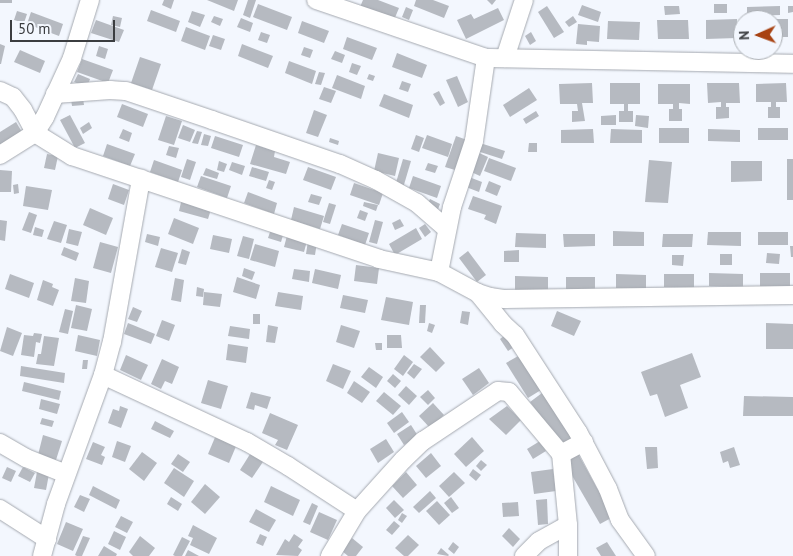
<!DOCTYPE html>
<html>
<head>
<meta charset="utf-8">
<style>
  body { margin:0 }
  #map { position:relative; width:793px; height:556px; overflow:hidden; background:#f3f7fe; font-family:"PT Sans",sans-serif }
  div>[style] { position:absolute }
  [style*='--x'] { left:calc(var(--x)*1px); top:calc(var(--y)*1px); width:calc(var(--w)*1px); rotate:calc(var(--a)*1deg) }
  .building>* { inset:0; background:#b6bac1 }
  .roads { filter:drop-shadow(0 0 1px #a5a9b0) drop-shadow(0 0 1px #a5a9b0) }
  .minor>* { height:18px; margin:-9px; padding:0 9px; transform-origin:9px; border-radius:9px; background:#fff }
  span { translate:-50% -50%; white-space:nowrap; text-align:center; line-height:1.15; -webkit-text-stroke:5px #f3f7fe; paint-order:stroke }
  .north { position:absolute; left:733px; top:10px; width:50px; height:50px; box-sizing:border-box; background:#f3f7fe; border:1px solid #a9adb2; border-radius:50%; rotate:268deg; font-size:14px; font-weight:700; line-height:20px; text-align:center; color:#3b3d40 }
  .north::after { content:''; display:block; margin:auto; width:18px; height:22px; background:#a84313; clip-path:polygon(50% 0,100% 100%,50% 72%,0 100%) }
  .scale { position:absolute; left:10px; top:20px; width:105px; height:22px; box-sizing:border-box; border:2px solid #3b3d40; border-top:0; padding-left:6px; font-size:15px; line-height:18px; white-space:nowrap; color:#3b3d40; -webkit-text-stroke:4px #f3f7fe; paint-order:stroke }
</style>
</head>
<body>
<div id="map">
  <div class="building">
    <div style="clip-path:polygon(0 0,12px 0,12px 3px,0 3px)"></div>
    <div style="clip-path:polygon(164px 0,174px 0,171px 9px,162px 5px)"></div>
    <div style="clip-path:polygon(207px 0,238px 0,234px 11px)"></div>
    <div style="clip-path:polygon(248px 0,256px 0,250px 18px,243px 15px)"></div>
    <div style="clip-path:polygon(363px 0,378px 0,399px 8px,394px 20px,360px 7px)"></div>
    <div style="clip-path:polygon(416px 0,433px 0,449px 6px,444px 18px,414px 6px)"></div>
    <div style="clip-path:polygon(487px 0,496px 0,492px 5px)"></div>
    <div style="clip-path:polygon(258px 4px,292px 17px,287px 30px,253px 17px)"></div>
    <div style="clip-path:polygon(714px 4px,727px 4px,727px 13px,714px 13px)"></div>
    <div style="clip-path:polygon(582px 5px,601px 12px,598px 22px,578px 15px)"></div>
    <div style="clip-path:polygon(547px 6px,564px 32px,554px 38px,538px 12px)"></div>
    <div style="clip-path:polygon(664px 6px,679px 6px,680px 14px,665px 15px)"></div>
    <div style="clip-path:polygon(780px 6px,780px 15px,747px 16px,747px 7px)"></div>
    <div style="clip-path:polygon(788px 6px,793px 6px,793px 12px,788px 13px)"></div>
    <div style="clip-path:polygon(406px 7px,413px 10px,409px 20px,402px 17px)"></div>
    <div style="clip-path:polygon(498px 8px,504px 20px,466px 39px,457px 20px,471px 14px,474px 19px)"></div>
    <div style="clip-path:polygon(151px 10px,180px 21px,176px 32px,147px 21px)"></div>
    <div style="clip-path:polygon(17px 11px,27px 14px,24px 23px,14px 20px)"></div>
    <div style="clip-path:polygon(192px 11px,205px 15px,200px 27px,188px 22px)"></div>
    <div style="clip-path:polygon(31px 12px,63px 24px,59px 36px,27px 24px)"></div>
    <div style="clip-path:polygon(113px 16px,122px 18px,120px 27px,111px 25px)"></div>
    <div style="clip-path:polygon(214px 16px,223px 19px,220px 26px,211px 22px)"></div>
    <div style="clip-path:polygon(573px 16px,577px 22px,569px 27px,565px 22px)"></div>
    <div style="clip-path:polygon(241px 18px,253px 23px,250px 32px,237px 27px)"></div>
    <div style="clip-path:polygon(737px 19px,737px 38px,706px 39px,706px 20px)"></div>
    <div style="clip-path:polygon(773px 19px,788px 19px,788px 37px,773px 37px)"></div>
    <div style="clip-path:polygon(96px 20px,124px 30px,119px 42px,91px 33px)"></div>
    <div style="clip-path:polygon(657px 20px,688px 20px,689px 39px,658px 39px)"></div>
    <div style="clip-path:polygon(302px 21px,329px 31px,324px 43px,298px 33px)"></div>
    <div style="clip-path:polygon(608px 21px,640px 22px,639px 40px,607px 39px)"></div>
    <div style="clip-path:polygon(21px 24px,26px 25px,22px 35px,17px 33px)"></div>
    <div style="clip-path:polygon(578px 24px,600px 26px,599px 42px,587px 41px,587px 45px,576px 44px)"></div>
    <div style="clip-path:polygon(186px 27px,210px 36px,205px 50px,181px 41px)"></div>
    <div style="clip-path:polygon(261px 32px,270px 35px,267px 43px,258px 40px)"></div>
    <div style="clip-path:polygon(531px 32px,536px 41px,530px 45px,525px 36px)"></div>
    <div style="clip-path:polygon(213px 35px,225px 39px,221px 50px,209px 46px)"></div>
    <div style="clip-path:polygon(347px 37px,377px 48px,372px 60px,343px 49px)"></div>
    <div style="clip-path:polygon(0 44px,5px 46px,1px 64px,0 64px)"></div>
    <div style="clip-path:polygon(242px 44px,273px 56px,268px 68px,238px 56px)"></div>
    <div style="clip-path:polygon(99px 46px,108px 49px,105px 59px,96px 56px)"></div>
    <div style="clip-path:polygon(304px 47px,313px 50px,310px 58px,301px 55px)"></div>
    <div style="clip-path:polygon(20px 50px,45px 61px,40px 73px,14px 62px)"></div>
    <div style="clip-path:polygon(335px 51px,345px 55px,342px 63px,331px 59px)"></div>
    <div style="clip-path:polygon(397px 53px,427px 65px,422px 78px,392px 67px)"></div>
    <div style="clip-path:polygon(140px 57px,161px 64px,152px 90px,131px 83px)"></div>
    <div style="clip-path:polygon(82px 59px,113px 70px,108px 83px,77px 72px)"></div>
    <div style="clip-path:polygon(289px 61px,316px 71px,312px 84px,285px 73px)"></div>
    <div style="clip-path:polygon(352px 63px,361px 66px,357px 75px,349px 72px)"></div>
    <div style="clip-path:polygon(319px 72px,325px 73px,321px 85px,315px 84px)"></div>
    <div style="clip-path:polygon(78px 74px,90px 79px,87px 87px,74px 82px)"></div>
    <div style="clip-path:polygon(369px 74px,375px 76px,373px 81px,367px 79px)"></div>
    <div style="clip-path:polygon(337px 75px,365px 86px,361px 99px,332px 88px)"></div>
    <div style="clip-path:polygon(457px 76px,468px 102px,458px 107px,446px 80px)"></div>
    <div style="clip-path:polygon(402px 81px,411px 84px,408px 92px,399px 89px)"></div>
    <div style="clip-path:polygon(592px 83px,593px 103px,582px 103px,585px 121px,572px 122px,572px 111px,578px 111px,577px 104px,560px 104px,559px 84px)"></div>
    <div style="clip-path:polygon(610px 83px,640px 83px,640px 104px,628px 104px,628px 111px,633px 111px,633px 122px,619px 122px,619px 111px,624px 111px,624px 104px,610px 104px)"></div>
    <div style="clip-path:polygon(707px 83px,739px 83px,740px 103px,726px 103px,726px 107px,729px 107px,729px 118px,716px 119px,716px 107px,721px 107px,721px 102px,708px 103px)"></div>
    <div style="clip-path:polygon(786px 83px,787px 102px,776px 102px,776px 107px,780px 107px,780px 118px,768px 118px,768px 107px,771px 107px,771px 102px,756px 102px,756px 84px)"></div>
    <div style="clip-path:polygon(658px 84px,690px 84px,690px 104px,679px 103px,679px 109px,682px 109px,682px 121px,669px 121px,669px 109px,673px 109px,673px 104px,658px 104px)"></div>
    <div style="clip-path:polygon(324px 87px,336px 91px,331px 103px,319px 99px)"></div>
    <div style="clip-path:polygon(529px 88px,537px 100px,510px 117px,503px 105px)"></div>
    <div style="clip-path:polygon(439px 91px,445px 103px,440px 106px,433px 94px)"></div>
    <div style="clip-path:polygon(384px 94px,413px 105px,409px 118px,379px 106px)"></div>
    <div style="clip-path:polygon(83px 98px,84px 105px,72px 106px,71px 99px)"></div>
    <div style="clip-path:polygon(122px 104px,148px 114px,143px 127px,117px 117px)"></div>
    <div style="clip-path:polygon(314px 110px,327px 115px,318px 137px,306px 133px)"></div>
    <div style="clip-path:polygon(536px 111px,539px 116px,526px 124px,523px 119px)"></div>
    <div style="clip-path:polygon(70px 115px,85px 143px,75px 148px,60px 120px)"></div>
    <div style="clip-path:polygon(616px 115px,616px 125px,601px 125px,601px 116px)"></div>
    <div style="clip-path:polygon(636px 115px,649px 116px,648px 128px,635px 126px)"></div>
    <div style="clip-path:polygon(166px 116px,182px 121px,174px 145px,158px 140px)"></div>
    <div style="clip-path:polygon(16px 122px,22px 132px,0 147px,0 132px)"></div>
    <div style="clip-path:polygon(89px 122px,92px 128px,83px 134px,80px 128px)"></div>
    <div style="clip-path:polygon(183px 125px,195px 130px,190px 142px,178px 138px)"></div>
    <div style="clip-path:polygon(659px 128px,689px 128px,689px 143px,659px 143px)"></div>
    <div style="clip-path:polygon(758px 128px,788px 128px,788px 140px,758px 140px)"></div>
    <div style="clip-path:polygon(123px 129px,132px 133px,129px 142px,119px 138px)"></div>
    <div style="clip-path:polygon(593px 129px,594px 143px,561px 143px,561px 130px)"></div>
    <div style="clip-path:polygon(611px 129px,642px 130px,642px 143px,610px 143px)"></div>
    <div style="clip-path:polygon(708px 129px,740px 130px,740px 142px,708px 141px)"></div>
    <div style="clip-path:polygon(197px 131px,202px 132px,198px 144px,192px 143px)"></div>
    <div style="clip-path:polygon(204px 134px,211px 136px,208px 146px,201px 145px)"></div>
    <div style="clip-path:polygon(416px 135px,424px 138px,419px 152px,411px 149px)"></div>
    <div style="clip-path:polygon(427px 135px,452px 144px,448px 157px,422px 148px)"></div>
    <div style="clip-path:polygon(215px 136px,243px 145px,239px 157px,211px 148px)"></div>
    <div style="clip-path:polygon(456px 136px,467px 140px,455px 170px,445px 167px)"></div>
    <div style="clip-path:polygon(330px 138px,339px 141px,338px 145px,329px 142px)"></div>
    <div style="clip-path:polygon(480px 143px,505px 151px,502px 159px,477px 151px)"></div>
    <div style="clip-path:polygon(529px 143px,537px 143px,537px 152px,528px 152px)"></div>
    <div style="clip-path:polygon(107px 144px,135px 154px,130px 166px,103px 156px)"></div>
    <div style="clip-path:polygon(256px 145px,275px 151px,274px 157px,290px 162px,286px 174px,250px 164px)"></div>
    <div style="clip-path:polygon(169px 146px,179px 148px,176px 158px,166px 155px)"></div>
    <div style="clip-path:polygon(477px 152px,488px 157px,480px 176px,469px 171px)"></div>
    <div style="clip-path:polygon(378px 153px,399px 158px,395px 176px,374px 171px)"></div>
    <div style="clip-path:polygon(47px 154px,58px 156px,55px 170px,44px 168px)"></div>
    <div style="clip-path:polygon(489px 158px,516px 168px,511px 181px,484px 171px)"></div>
    <div style="clip-path:polygon(187px 159px,196px 162px,190px 180px,181px 177px)"></div>
    <div style="clip-path:polygon(403px 159px,411px 161px,403px 188px,395px 186px)"></div>
    <div style="clip-path:polygon(787px 159px,793px 159px,793px 200px,787px 200px)"></div>
    <div style="clip-path:polygon(154px 160px,182px 170px,178px 182px,150px 172px)"></div>
    <div style="clip-path:polygon(649px 160px,672px 162px,668px 203px,645px 202px)"></div>
    <div style="clip-path:polygon(219px 161px,227px 164px,224px 172px,217px 170px)"></div>
    <div style="clip-path:polygon(731px 161px,762px 161px,762px 181px,731px 182px)"></div>
    <div style="clip-path:polygon(232px 162px,245px 166px,242px 175px,229px 170px)"></div>
    <div style="clip-path:polygon(428px 163px,438px 166px,435px 173px,425px 170px)"></div>
    <div style="clip-path:polygon(252px 167px,269px 172px,266px 181px,249px 176px)"></div>
    <div style="clip-path:polygon(308px 167px,336px 177px,331px 190px,303px 180px)"></div>
    <div style="clip-path:polygon(206px 168px,219px 173px,217px 179px,203px 175px)"></div>
    <div style="clip-path:polygon(0 170px,12px 171px,11px 192px,0 192px)"></div>
    <div style="clip-path:polygon(201px 176px,231px 186px,227px 198px,197px 187px)"></div>
    <div style="clip-path:polygon(413px 176px,441px 186px,437px 198px,409px 188px)"></div>
    <div style="clip-path:polygon(469px 177px,482px 182px,479px 192px,466px 187px)"></div>
    <div style="clip-path:polygon(269px 180px,275px 182px,272px 190px,266px 188px)"></div>
    <div style="clip-path:polygon(489px 181px,501px 186px,497px 196px,485px 191px)"></div>
    <div style="clip-path:polygon(354px 183px,383px 193px,379px 205px,350px 195px)"></div>
    <div style="clip-path:polygon(18px 184px,19px 193px,14px 194px,13px 185px)"></div>
    <div style="clip-path:polygon(113px 184px,129px 190px,124px 205px,108px 199px)"></div>
    <div style="clip-path:polygon(26px 186px,52px 190px,48px 210px,23px 206px)"></div>
    <div style="clip-path:polygon(248px 192px,277px 203px,274px 214px,244px 203px)"></div>
    <div style="clip-path:polygon(311px 194px,322px 197px,319px 205px,308px 202px)"></div>
    <div style="clip-path:polygon(473px 196px,502px 206px,496px 224px,484px 219px,486px 215px,468px 209px)"></div>
    <div style="clip-path:polygon(182px 198px,212px 206px,208px 219px,179px 211px)"></div>
    <div style="clip-path:polygon(430px 199px,440px 204px,437px 212px,426px 207px)"></div>
    <div style="clip-path:polygon(364px 202px,378px 205px,376px 211px,363px 206px)"></div>
    <div style="clip-path:polygon(329px 203px,336px 205px,330px 224px,323px 222px)"></div>
    <div style="clip-path:polygon(294px 207px,324px 216px,320px 229px,291px 220px)"></div>
    <div style="clip-path:polygon(90px 208px,113px 218px,106px 235px,83px 225px)"></div>
    <div style="clip-path:polygon(360px 210px,368px 213px,365px 221px,357px 218px)"></div>
    <div style="clip-path:polygon(29px 212px,37px 215px,31px 233px,22px 230px)"></div>
    <div style="clip-path:polygon(174px 218px,199px 228px,193px 244px,168px 234px)"></div>
    <div style="clip-path:polygon(400px 219px,404px 226px,395px 230px,392px 223px)"></div>
    <div style="clip-path:polygon(0 220px,7px 221px,5px 241px,0 240px)"></div>
    <div style="clip-path:polygon(375px 220px,383px 222px,377px 244px,369px 242px)"></div>
    <div style="clip-path:polygon(54px 221px,67px 225px,61px 243px,47px 239px)"></div>
    <div style="clip-path:polygon(342px 224px,369px 233px,365px 245px,338px 235px)"></div>
    <div style="clip-path:polygon(425px 224px,431px 232px,425px 237px,419px 228px)"></div>
    <div style="clip-path:polygon(35px 227px,44px 230px,42px 237px,33px 235px)"></div>
    <div style="clip-path:polygon(416px 228px,422px 239px,395px 255px,389px 244px)"></div>
    <div style="clip-path:polygon(69px 229px,82px 232px,78px 246px,66px 243px)"></div>
    <div style="clip-path:polygon(271px 229px,284px 232px,281px 242px,268px 238px)"></div>
    <div style="clip-path:polygon(613px 231px,644px 232px,644px 246px,613px 246px)"></div>
    <div style="clip-path:polygon(288px 232px,308px 237px,304px 252px,284px 247px)"></div>
    <div style="clip-path:polygon(708px 232px,741px 232px,741px 246px,707px 245px)"></div>
    <div style="clip-path:polygon(758px 232px,788px 232px,788px 245px,758px 245px)"></div>
    <div style="clip-path:polygon(516px 233px,546px 234px,546px 248px,515px 247px)"></div>
    <div style="clip-path:polygon(147px 234px,160px 237px,158px 246px,145px 242px)"></div>
    <div style="clip-path:polygon(563px 234px,595px 234px,595px 246px,564px 247px)"></div>
    <div style="clip-path:polygon(663px 234px,693px 234px,692px 247px,662px 247px)"></div>
    <div style="clip-path:polygon(213px 235px,232px 239px,229px 253px,210px 249px)"></div>
    <div style="clip-path:polygon(243px 236px,254px 239px,249px 259px,237px 256px)"></div>
    <div style="clip-path:polygon(308px 241px,317px 242px,315px 255px,306px 254px)"></div>
    <div style="clip-path:polygon(100px 242px,118px 247px,111px 273px,93px 268px)"></div>
    <div style="clip-path:polygon(255px 244px,279px 251px,275px 267px,250px 260px)"></div>
    <div style="clip-path:polygon(790px 246px,793px 246px,793px 257px,791px 257px)"></div>
    <div style="clip-path:polygon(64px 247px,79px 253px,76px 261px,61px 255px)"></div>
    <div style="clip-path:polygon(161px 248px,178px 253px,172px 272px,155px 267px)"></div>
    <div style="clip-path:polygon(182px 249px,190px 252px,186px 265px,178px 263px)"></div>
    <div style="clip-path:polygon(519px 250px,519px 262px,504px 262px,504px 251px)"></div>
    <div style="clip-path:polygon(468px 251px,486px 275px,477px 282px,459px 258px)"></div>
    <div style="clip-path:polygon(767px 253px,780px 254px,779px 264px,766px 263px)"></div>
    <div style="clip-path:polygon(720px 254px,732px 254px,732px 265px,720px 265px)"></div>
    <div style="clip-path:polygon(672px 255px,684px 255px,683px 266px,672px 265px)"></div>
    <div style="clip-path:polygon(356px 265px,379px 268px,377px 284px,354px 281px)"></div>
    <div style="clip-path:polygon(244px 268px,255px 272px,252px 280px,242px 276px)"></div>
    <div style="clip-path:polygon(294px 269px,310px 271px,309px 282px,292px 279px)"></div>
    <div style="clip-path:polygon(315px 269px,341px 275px,338px 289px,312px 283px)"></div>
    <div style="clip-path:polygon(709px 273px,743px 274px,743px 287px,709px 286px)"></div>
    <div style="clip-path:polygon(760px 273px,790px 273px,790px 287px,760px 287px)"></div>
    <div style="clip-path:polygon(10px 274px,34px 283px,29px 298px,5px 289px)"></div>
    <div style="clip-path:polygon(616px 274px,646px 275px,646px 288px,616px 288px)"></div>
    <div style="clip-path:polygon(664px 274px,694px 274px,694px 288px,664px 287px)"></div>
    <div style="clip-path:polygon(515px 276px,548px 277px,548px 290px,515px 290px)"></div>
    <div style="clip-path:polygon(237px 277px,260px 285px,256px 299px,233px 292px)"></div>
    <div style="clip-path:polygon(566px 277px,595px 277px,595px 290px,566px 291px)"></div>
    <div style="clip-path:polygon(75px 278px,89px 281px,86px 303px,71px 301px)"></div>
    <div style="clip-path:polygon(175px 278px,184px 280px,181px 302px,171px 300px)"></div>
    <div style="clip-path:polygon(43px 280px,53px 284px,52px 287px,59px 290px,53px 306px,37px 300px)"></div>
    <div style="clip-path:polygon(197px 287px,204px 289px,203px 297px,196px 296px)"></div>
    <div style="clip-path:polygon(204px 292px,222px 294px,220px 307px,203px 305px)"></div>
    <div style="clip-path:polygon(278px 292px,303px 296px,301px 310px,275px 306px)"></div>
    <div style="clip-path:polygon(343px 295px,368px 300px,365px 313px,340px 308px)"></div>
    <div style="clip-path:polygon(386px 297px,413px 302px,409px 325px,381px 320px)"></div>
    <div style="clip-path:polygon(76px 305px,92px 309px,87px 331px,71px 328px)"></div>
    <div style="clip-path:polygon(420px 305px,426px 305px,425px 323px,419px 323px)"></div>
    <div style="clip-path:polygon(133px 307px,142px 311px,137px 322px,128px 319px)"></div>
    <div style="clip-path:polygon(65px 309px,73px 311px,68px 334px,59px 332px)"></div>
    <div style="clip-path:polygon(462px 311px,470px 312px,468px 325px,460px 323px)"></div>
    <div style="clip-path:polygon(557px 311px,581px 321px,574px 336px,551px 326px)"></div>
    <div style="clip-path:polygon(253px 314px,260px 314px,260px 324px,253px 324px)"></div>
    <div style="clip-path:polygon(162px 320px,175px 325px,169px 341px,156px 336px)"></div>
    <div style="clip-path:polygon(128px 323px,155px 334px,151px 344px,124px 334px)"></div>
    <div style="clip-path:polygon(429px 323px,435px 325px,432px 333px,427px 331px)"></div>
    <div style="clip-path:polygon(766px 323px,793px 324px,793px 349px,766px 349px)"></div>
    <div style="clip-path:polygon(268px 325px,278px 327px,275px 343px,266px 342px)"></div>
    <div style="clip-path:polygon(341px 325px,360px 331px,354px 348px,336px 342px)"></div>
    <div style="clip-path:polygon(230px 326px,250px 329px,249px 339px,228px 336px)"></div>
    <div style="clip-path:polygon(7px 327px,22px 333px,13px 356px,0 351px)"></div>
    <div style="clip-path:polygon(509px 332px,517px 345px,508px 351px,500px 339px)"></div>
    <div style="clip-path:polygon(34px 333px,42px 334px,40px 343px,36px 342px,34px 357px,21px 355px,24px 335px,33px 336px)"></div>
    <div style="clip-path:polygon(78px 335px,100px 340px,97px 356px,75px 351px)"></div>
    <div style="clip-path:polygon(387px 335px,401px 335px,402px 348px,387px 348px)"></div>
    <div style="clip-path:polygon(44px 336px,59px 338px,54px 366px,36px 364px,38px 354px,41px 354px)"></div>
    <div style="clip-path:polygon(375px 343px,382px 343px,382px 350px,376px 350px)"></div>
    <div style="clip-path:polygon(228px 344px,248px 347px,246px 363px,226px 360px)"></div>
    <div style="clip-path:polygon(430px 347px,445px 363px,436px 372px,420px 357px)"></div>
    <div style="clip-path:polygon(692px 353px,701px 377px,680px 385px,688px 408px,665px 417px,657px 394px,650px 396px,641px 372px)"></div>
    <div style="clip-path:polygon(126px 355px,148px 365px,141px 380px,120px 370px)"></div>
    <div style="clip-path:polygon(404px 355px,413px 362px,403px 376px,394px 369px)"></div>
    <div style="clip-path:polygon(520px 355px,541px 390px,528px 398px,506px 363px)"></div>
    <div style="clip-path:polygon(162px 359px,179px 367px,172px 384px,165px 381px,161px 389px,151px 384px)"></div>
    <div style="clip-path:polygon(83px 360px,88px 360px,87px 369px,82px 369px)"></div>
    <div style="clip-path:polygon(333px 364px,351px 371px,343px 389px,326px 381px)"></div>
    <div style="clip-path:polygon(414px 364px,422px 369px,414px 379px,407px 373px)"></div>
    <div style="clip-path:polygon(21px 366px,65px 373px,64px 383px,20px 376px)"></div>
    <div style="clip-path:polygon(369px 367px,383px 377px,376px 388px,361px 377px)"></div>
    <div style="clip-path:polygon(479px 368px,489px 383px,473px 395px,462px 379px)"></div>
    <div style="clip-path:polygon(393px 374px,401px 381px,395px 388px,387px 381px)"></div>
    <div style="clip-path:polygon(208px 380px,228px 386px,221px 409px,201px 403px)"></div>
    <div style="clip-path:polygon(354px 381px,370px 392px,362px 403px,347px 393px)"></div>
    <div style="clip-path:polygon(24px 382px,61px 391px,59px 400px,22px 391px)"></div>
    <div style="clip-path:polygon(406px 386px,417px 396px,409px 405px,398px 395px)"></div>
    <div style="clip-path:polygon(428px 390px,435px 398px,428px 405px,420px 397px)"></div>
    <div style="clip-path:polygon(251px 392px,271px 397px,267px 409px,255px 405px,254px 410px,246px 408px)"></div>
    <div style="clip-path:polygon(384px 392px,401px 406px,393px 415px,376px 401px)"></div>
    <div style="clip-path:polygon(542px 393px,575px 437px,563px 446px,530px 402px)"></div>
    <div style="clip-path:polygon(744px 396px,793px 397px,793px 416px,743px 416px)"></div>
    <div style="clip-path:polygon(41px 399px,60px 404px,57px 414px,39px 409px)"></div>
    <div style="clip-path:polygon(433px 403px,444px 415px,430px 428px,419px 416px)"></div>
    <div style="clip-path:polygon(120px 406px,128px 409px,121px 428px,108px 423px,113px 409px,119px 411px)"></div>
    <div style="clip-path:polygon(507px 406px,521px 420px,506px 435px,489px 419px)"></div>
    <div style="clip-path:polygon(402px 412px,409px 422px,394px 433px,387px 423px)"></div>
    <div style="clip-path:polygon(270px 413px,298px 425px,287px 450px,275px 445px,278px 440px,262px 433px)"></div>
    <div style="clip-path:polygon(42px 418px,54px 421px,52px 427px,40px 424px)"></div>
    <div style="clip-path:polygon(155px 421px,174px 431px,170px 438px,151px 429px)"></div>
    <div style="clip-path:polygon(411px 425px,418px 436px,404px 445px,397px 434px)"></div>
    <div style="clip-path:polygon(43px 435px,62px 441px,56px 460px,38px 455px)"></div>
    <div style="clip-path:polygon(216px 435px,237px 444px,229px 463px,208px 454px)"></div>
    <div style="clip-path:polygon(472px 437px,484px 451px,466px 467px,454px 454px)"></div>
    <div style="clip-path:polygon(386px 439px,394px 452px,378px 463px,370px 449px)"></div>
    <div style="clip-path:polygon(117px 441px,131px 446px,125px 462px,112px 457px)"></div>
    <div style="clip-path:polygon(540px 441px,546px 451px,533px 459px,527px 449px)"></div>
    <div style="clip-path:polygon(93px 442px,105px 447px,101px 455px,105px 457px,102px 465px,86px 459px)"></div>
    <div style="clip-path:polygon(645px 447px,657px 447px,658px 468px,647px 469px)"></div>
    <div style="clip-path:polygon(734px 447px,740px 465px,730px 468px,728px 461px,723px 463px,720px 452px)"></div>
    <div style="clip-path:polygon(252px 451px,265px 459px,252px 478px,240px 470px)"></div>
    <div style="clip-path:polygon(142px 452px,157px 463px,144px 481px,129px 469px)"></div>
    <div style="clip-path:polygon(577px 452px,613px 517px,600px 524px,563px 460px)"></div>
    <div style="clip-path:polygon(431px 453px,441px 466px,426px 478px,416px 466px)"></div>
    <div style="clip-path:polygon(178px 454px,190px 462px,183px 472px,171px 464px)"></div>
    <div style="clip-path:polygon(481px 460px,487px 465px,481px 471px,476px 466px)"></div>
    <div style="clip-path:polygon(7px 467px,16px 471px,11px 482px,2px 478px)"></div>
    <div style="clip-path:polygon(23px 467px,35px 473px,30px 482px,18px 476px)"></div>
    <div style="clip-path:polygon(174px 468px,194px 481px,184px 497px,164px 483px)"></div>
    <div style="clip-path:polygon(473px 469px,481px 475px,476px 481px,469px 475px)"></div>
    <div style="clip-path:polygon(553px 469px,556px 491px,534px 494px,531px 472px)"></div>
    <div style="clip-path:polygon(37px 472px,49px 474px,46px 490px,34px 488px)"></div>
    <div style="clip-path:polygon(406px 472px,417px 485px,403px 498px,392px 486px)"></div>
    <div style="clip-path:polygon(454px 472px,465px 483px,449px 497px,439px 486px)"></div>
    <div style="clip-path:polygon(205px 484px,220px 497px,205px 514px,191px 502px)"></div>
    <div style="clip-path:polygon(93px 486px,120px 500px,116px 509px,89px 495px)"></div>
    <div style="clip-path:polygon(271px 486px,300px 500px,293px 516px,264px 502px)"></div>
    <div style="clip-path:polygon(430px 491px,436px 498px,419px 513px,413px 507px)"></div>
    <div style="clip-path:polygon(80px 495px,90px 499px,84px 512px,74px 507px)"></div>
    <div style="clip-path:polygon(171px 497px,182px 504px,178px 511px,167px 504px)"></div>
    <div style="clip-path:polygon(451px 497px,459px 508px,452px 513px,444px 503px)"></div>
    <div style="clip-path:polygon(547px 499px,548px 524px,538px 525px,536px 500px)"></div>
    <div style="clip-path:polygon(394px 500px,404px 510px,395px 518px,386px 508px)"></div>
    <div style="clip-path:polygon(437px 501px,450px 515px,439px 525px,426px 511px)"></div>
    <div style="clip-path:polygon(518px 502px,519px 516px,503px 517px,502px 503px)"></div>
    <div style="clip-path:polygon(312px 503px,318px 506px,310px 525px,303px 522px)"></div>
    <div style="clip-path:polygon(256px 509px,276px 520px,269px 532px,249px 522px)"></div>
    <div style="clip-path:polygon(319px 512px,337px 520px,328px 540px,310px 532px)"></div>
    <div style="clip-path:polygon(402px 513px,407px 516px,402px 523px,398px 520px)"></div>
    <div style="clip-path:polygon(121px 516px,133px 522px,127px 533px,115px 527px)"></div>
    <div style="clip-path:polygon(394px 521px,400px 526px,392px 535px,386px 530px)"></div>
    <div style="clip-path:polygon(66px 522px,83px 529px,73px 551px,57px 544px)"></div>
    <div style="clip-path:polygon(193px 525px,217px 538px,209px 554px,190px 545px,193px 538px,188px 536px)"></div>
    <div style="clip-path:polygon(509px 528px,520px 539px,513px 547px,502px 536px)"></div>
    <div style="clip-path:polygon(114px 531px,126px 537px,120px 550px,108px 544px)"></div>
    <div style="clip-path:polygon(260px 534px,267px 537px,263px 546px,256px 543px)"></div>
    <div style="clip-path:polygon(294px 534px,303px 540px,298px 547px,302px 550px,298px 556px,276px 555px,285px 539px,289px 542px)"></div>
    <div style="clip-path:polygon(408px 535px,419px 545px,408px 556px,404px 556px,395px 548px)"></div>
    <div style="clip-path:polygon(83px 536px,90px 538px,82px 556px,77px 556px,75px 555px)"></div>
    <div style="clip-path:polygon(140px 536px,155px 548px,149px 556px,133px 556px,129px 552px)"></div>
    <div style="clip-path:polygon(182px 537px,190px 541px,182px 556px,175px 556px,173px 555px)"></div>
    <div style="clip-path:polygon(352px 538px,363px 547px,356px 556px,348px 556px,342px 551px)"></div>
    <div style="clip-path:polygon(453px 542px,459px 547px,454px 554px,448px 549px)"></div>
    <div style="clip-path:polygon(607px 542px,616px 556px,601px 556px,596px 548px)"></div>
    <div style="clip-path:polygon(104px 546px,117px 554px,116px 556px,98px 556px)"></div>
    <div style="clip-path:polygon(441px 548px,449px 555px,448px 556px,437px 554px)"></div>
    <div style="clip-path:polygon(188px 550px,199px 556px,185px 556px)"></div>
  </div>
  <div class="roads">
    <div class="minor">
      <div style="--x:316;--y:0;--w:180;--a:18.8"></div>
      <div style="--x:486;--y:58;--w:307;--a:1.1"></div>
      <div style="--x:505;--y:58;--w:61;--a:-71.9"></div>
      <div style="--x:0;--y:91;--w:14;--a:25"></div>
      <div style="--x:13;--y:97;--w:16;--a:52"></div>
      <div style="--x:23;--y:110;--w:26;--a:62"></div>
      <div style="--x:35;--y:133;--w:44;--a:31.9"></div>
      <div style="--x:72;--y:156;--w:324;--a:18.5"></div>
      <div style="--x:379;--y:259;--w:61;--a:12.2"></div>
      <div style="--x:439;--y:272;--w:44;--a:28.3"></div>
      <div style="--x:478;--y:293;--w:13;--a:18"></div>
      <div style="--x:490;--y:297;--w:15;--a:8"></div>
      <div style="--x:505;--y:299;--w:288;--a:-0.8"></div>
      <div style="--x:55;--y:94;--w:55;--a:-4.2"></div>
      <div style="--x:110;--y:90;--w:16;--a:4"></div>
      <div style="--x:126;--y:91;--w:91;--a:18.6"></div>
      <div style="--x:212;--y:120;--w:135;--a:19"></div>
      <div style="--x:340;--y:164;--w:39;--a:24"></div>
      <div style="--x:376;--y:180;--w:47;--a:29.3"></div>
      <div style="--x:417;--y:203;--w:40;--a:41"></div>
      <div style="--x:0;--y:155;--w:41;--a:-32.2"></div>
      <div style="--x:35;--y:133;--w:19;--a:-58"></div>
      <div style="--x:45;--y:117;--w:65;--a:-65.4"></div>
      <div style="--x:72;--y:58;--w:61;--a:-72.8"></div>
      <div style="--x:439;--y:272;--w:66;--a:-78.7"></div>
      <div style="--x:452;--y:207;--w:70;--a:-71.6"></div>
      <div style="--x:474;--y:141;--w:84;--a:-81.8"></div>
      <div style="--x:478;--y:293;--w:40;--a:51"></div>
      <div style="--x:503;--y:324;--w:16;--a:43"></div>
      <div style="--x:515;--y:335;--w:116;--a:57"></div>
      <div style="--x:578;--y:432;--w:64;--a:62.2"></div>
      <div style="--x:608;--y:489;--w:33;--a:69"></div>
      <div style="--x:620;--y:520;--w:44;--a:54.2"></div>
      <div style="--x:103;--y:375;--w:159;--a:25"></div>
      <div style="--x:247;--y:442;--w:48;--a:30.3"></div>
      <div style="--x:288;--y:466;--w:82;--a:33.1"></div>
      <div style="--x:0;--y:443;--w:30;--a:30"></div>
      <div style="--x:26;--y:458;--w:43;--a:21.8"></div>
      <div style="--x:0;--y:509;--w:56;--a:32.6"></div>
      <div style="--x:568;--y:525;--w:31;--a:90"></div>
      <div style="--x:42;--y:556;--w:54;--a:-74.9"></div>
      <div style="--x:56;--y:504;--w:137;--a:-70"></div>
      <div style="--x:103;--y:375;--w:34;--a:-75"></div>
      <div style="--x:112;--y:342;--w:166;--a:-79.9"></div>
      <div style="--x:330;--y:556;--w:52;--a:-59"></div>
      <div style="--x:357;--y:511;--w:69;--a:-48"></div>
      <div style="--x:403;--y:460;--w:28;--a:-44"></div>
      <div style="--x:423;--y:441;--w:90;--a:-33.7"></div>
      <div style="--x:498;--y:391;--w:11;--a:5"></div>
      <div style="--x:509;--y:392;--w:81;--a:50"></div>
      <div style="--x:524;--y:556;--w:21;--a:-45"></div>
      <div style="--x:539;--y:541;--w:33;--a:-29"></div>
      <div style="--x:568;--y:525;--w:71;--a:-95.6"></div>
      <div style="--x:561;--y:454;--w:26;--a:-28"></div>
    </div>
  </div>
  <div class="north">N</div>
  <div class="scale">50 m</div>
</div>
</body>
</html>
